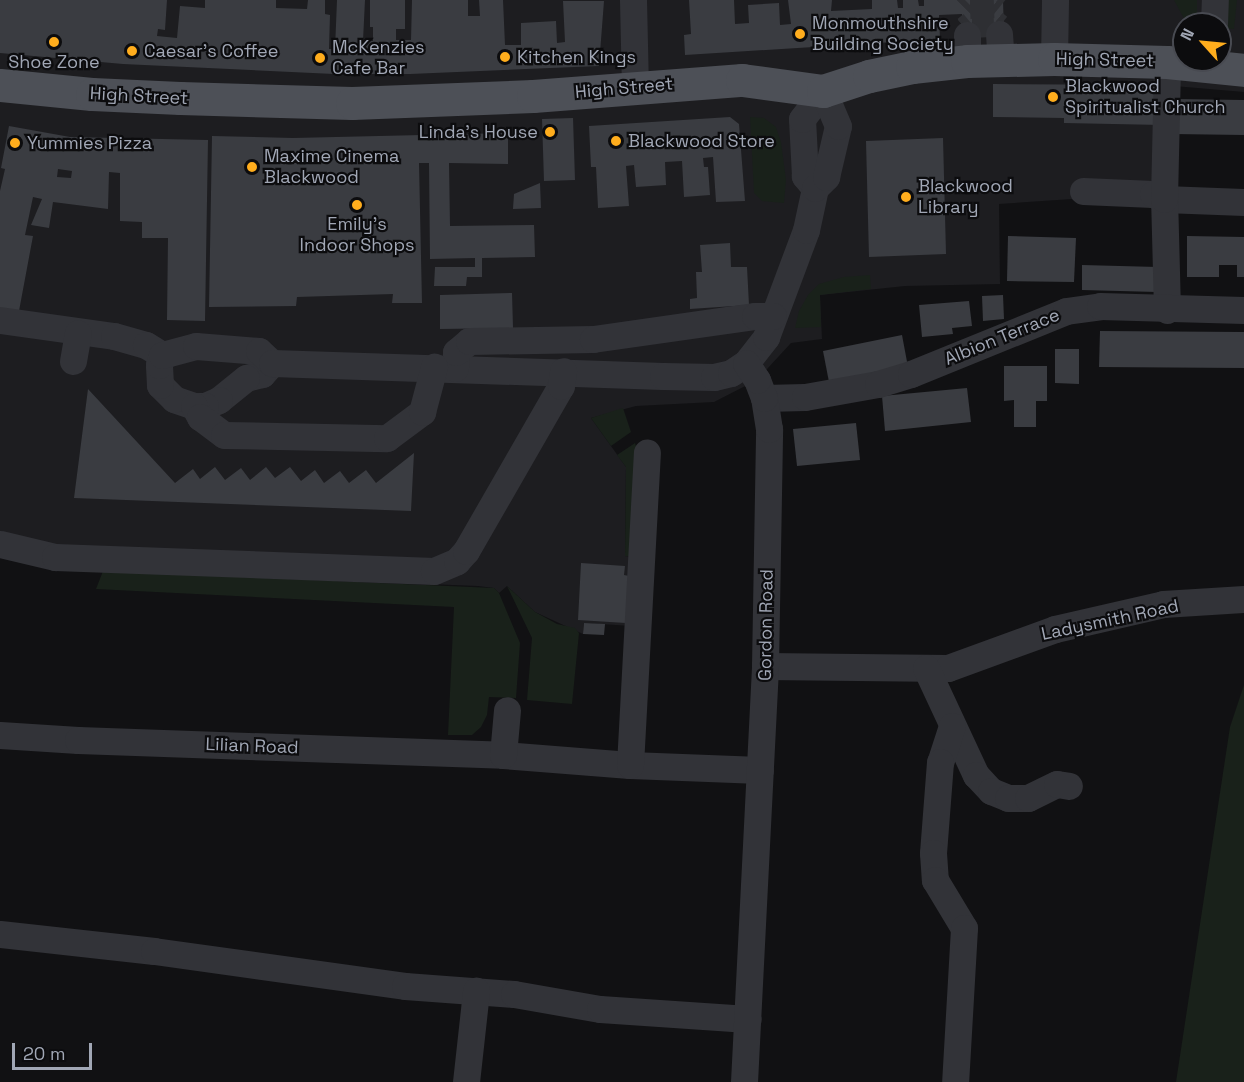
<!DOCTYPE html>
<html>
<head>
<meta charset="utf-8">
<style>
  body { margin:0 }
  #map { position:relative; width:1244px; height:1082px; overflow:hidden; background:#111113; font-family:"Space Grotesk",sans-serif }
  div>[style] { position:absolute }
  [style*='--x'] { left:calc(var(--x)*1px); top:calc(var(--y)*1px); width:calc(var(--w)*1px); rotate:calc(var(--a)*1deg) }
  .built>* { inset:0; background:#1d1d20 }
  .green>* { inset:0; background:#19211a }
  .building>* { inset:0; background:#3a3c41 }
  .minor-tunnel>* { height:27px; margin-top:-13.5px; transform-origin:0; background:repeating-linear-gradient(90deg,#2e2f33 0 27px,transparent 0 41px) }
  .minor>* { height:27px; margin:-13.5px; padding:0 13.5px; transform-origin:13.5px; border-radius:13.5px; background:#323338 }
  .major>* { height:33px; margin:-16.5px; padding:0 16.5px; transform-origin:16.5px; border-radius:16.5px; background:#4d5057 }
  .dots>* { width:16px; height:16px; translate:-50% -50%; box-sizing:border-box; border:3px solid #0c0c0e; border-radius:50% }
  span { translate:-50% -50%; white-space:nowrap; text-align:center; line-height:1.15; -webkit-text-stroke:4.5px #0c0c0e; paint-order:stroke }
  .poi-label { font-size:18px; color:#a1a7b5 }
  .left { translate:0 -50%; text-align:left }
  .right { translate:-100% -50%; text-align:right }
  .street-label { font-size:18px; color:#a1a7b5 }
  .north { position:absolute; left:1172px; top:12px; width:60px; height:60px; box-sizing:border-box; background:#0c0c0e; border:2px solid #484a51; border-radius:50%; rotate:297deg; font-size:16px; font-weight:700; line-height:24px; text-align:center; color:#a1a7b5 }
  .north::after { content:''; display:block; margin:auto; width:21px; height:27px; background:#ffad1d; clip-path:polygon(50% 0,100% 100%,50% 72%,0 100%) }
  .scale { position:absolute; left:12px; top:1043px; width:80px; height:27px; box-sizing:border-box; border:3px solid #a1a7b5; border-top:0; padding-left:8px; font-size:18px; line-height:21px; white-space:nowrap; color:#a1a7b5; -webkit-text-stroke:4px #0c0c0e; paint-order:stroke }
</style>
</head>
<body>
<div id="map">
  <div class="built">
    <div style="clip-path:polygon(evenodd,0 0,1244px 0,1244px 92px,1174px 86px,1170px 191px,1072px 185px,1072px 199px,999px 204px,1000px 284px,905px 286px,820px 295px,822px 339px,791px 343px,757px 380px,714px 402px,636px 406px,591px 418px,626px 467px,625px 556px,636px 557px,632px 626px,584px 623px,583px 634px,535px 612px,507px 586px,499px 593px,494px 588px,478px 586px,103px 571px,0 554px,0 0,1184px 24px,1220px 24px,1220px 60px,1184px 60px,1184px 24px)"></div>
  </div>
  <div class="green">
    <div style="clip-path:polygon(1174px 0,1197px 0,1197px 24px,1187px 24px)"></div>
    <div style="clip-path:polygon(1227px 0,1237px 0,1234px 29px,1224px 28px)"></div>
    <div style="clip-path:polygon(750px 117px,764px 118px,776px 127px,781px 142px,786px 180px,784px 203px,762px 201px,754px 193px)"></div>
    <div style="clip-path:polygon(870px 275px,871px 289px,820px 295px,821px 327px,795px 328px,799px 311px,808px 295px,819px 284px,844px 277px)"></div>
    <div style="clip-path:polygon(623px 408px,631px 432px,611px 446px,591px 418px)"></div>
    <div style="clip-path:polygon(635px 443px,638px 452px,636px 557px,625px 556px,626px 467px,617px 455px)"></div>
    <div style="clip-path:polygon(103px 571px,494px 588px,499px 593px,520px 643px,516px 698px,489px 697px,487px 715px,481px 727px,472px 735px,448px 735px,454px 607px,96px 589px)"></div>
    <div style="clip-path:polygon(507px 586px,535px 612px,557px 624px,575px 628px,579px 633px,572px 704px,527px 700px,532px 638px)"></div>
    <div style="clip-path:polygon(1244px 685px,1244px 1082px,1176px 1082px,1230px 727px)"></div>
  </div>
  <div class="building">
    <div style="clip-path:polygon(0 0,167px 0,165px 30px,158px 29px,157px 36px,177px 38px,180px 6px,205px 8px,205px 0,276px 0,276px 8px,307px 9px,308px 0,325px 0,325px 14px,330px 15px,329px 49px,335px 49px,337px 0,365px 0,363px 41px,373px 41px,373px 27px,370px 27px,370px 0,405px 0,405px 29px,396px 29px,396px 40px,411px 40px,412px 0,468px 0,468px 16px,480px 16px,479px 0,503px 0,505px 45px,521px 45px,521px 23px,556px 21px,557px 43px,565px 42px,563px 1px,604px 1px,599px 66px,410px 74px,334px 74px,123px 64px,0 53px)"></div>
    <div style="clip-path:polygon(689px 0,734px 0,735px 24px,749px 23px,748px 5px,779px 3px,780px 25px,791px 24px,788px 0,832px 0,831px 11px,872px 9px,872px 0,897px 0,898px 8px,903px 8px,903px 0,918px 0,919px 6px,924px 6px,924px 0,1003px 0,1004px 34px,963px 36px,962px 14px,939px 15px,940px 39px,685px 55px,684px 35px,691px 34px)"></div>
    <div style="clip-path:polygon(993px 84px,1163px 85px,1162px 125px,1064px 123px,1064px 118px,993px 117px)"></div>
    <div style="clip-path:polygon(1173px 99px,1244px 100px,1244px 135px,1172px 134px)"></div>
    <div style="clip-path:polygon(730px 117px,739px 124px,745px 201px,716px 202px,713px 157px,703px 158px,704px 167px,708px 167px,710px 195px,684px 197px,682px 161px,665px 162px,666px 185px,636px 187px,634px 165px,626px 166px,629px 206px,598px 208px,596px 167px,591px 167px,589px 126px)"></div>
    <div style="clip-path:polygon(573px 118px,575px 180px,544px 181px,542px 119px)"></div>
    <div style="clip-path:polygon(evenodd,9px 126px,70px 137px,208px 140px,205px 321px,167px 320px,168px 238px,142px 238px,142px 222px,120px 221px,120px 173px,109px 172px,108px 209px,53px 202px,49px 228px,31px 225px,42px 199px,33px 197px,25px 235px,33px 236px,19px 311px,0 308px,0 191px,5px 169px,1px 168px,9px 126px,58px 169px,72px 171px,71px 178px,57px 177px,58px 169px)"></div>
    <div style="clip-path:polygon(508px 133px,508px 164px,449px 163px,450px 226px,534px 225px,535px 257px,482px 258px,482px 277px,467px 277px,466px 286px,434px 286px,435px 267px,475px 267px,475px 258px,430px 259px,429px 163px,419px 163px,422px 303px,392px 303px,393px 294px,297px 297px,296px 306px,209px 307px,212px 136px,293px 138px)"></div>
    <div style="clip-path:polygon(943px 138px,946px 254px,869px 257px,866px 141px)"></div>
    <div style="clip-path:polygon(540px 183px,541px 208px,513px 209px,514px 194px)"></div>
    <div style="clip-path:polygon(1008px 236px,1076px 238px,1074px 282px,1007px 281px)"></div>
    <div style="clip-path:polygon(1187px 236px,1244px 237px,1244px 277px,1237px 277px,1237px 265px,1219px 265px,1219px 277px,1187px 277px)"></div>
    <div style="clip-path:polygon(730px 243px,731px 267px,747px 267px,749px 305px,690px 309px,690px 299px,697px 298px,696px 272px,702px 272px,700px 245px)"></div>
    <div style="clip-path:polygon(1082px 265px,1158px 267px,1157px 292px,1082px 290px)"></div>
    <div style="clip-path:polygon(512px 293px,513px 328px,440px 329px,440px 295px)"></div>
    <div style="clip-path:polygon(1003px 295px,1004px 319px,983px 321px,982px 296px)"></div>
    <div style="clip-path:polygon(969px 301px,972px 326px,952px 328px,953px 334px,922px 337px,919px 305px)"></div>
    <div style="clip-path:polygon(1100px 331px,1244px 332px,1244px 368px,1099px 367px)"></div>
    <div style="clip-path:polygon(902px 335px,908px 367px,829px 382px,823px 351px)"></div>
    <div style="clip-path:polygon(1055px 349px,1079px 349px,1079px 384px,1055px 383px)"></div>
    <div style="clip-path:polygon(1004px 366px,1047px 366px,1047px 401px,1036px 401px,1036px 427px,1014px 427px,1014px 400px,1004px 401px)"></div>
    <div style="clip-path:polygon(967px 388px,971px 422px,885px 431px,882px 396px)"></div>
    <div style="clip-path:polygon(88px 389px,175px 483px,193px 469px,200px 479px,215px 467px,225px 480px,241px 468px,250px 480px,266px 467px,275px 478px,290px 467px,301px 481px,315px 470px,324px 483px,340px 471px,349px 483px,366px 470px,376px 483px,414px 453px,411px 511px,74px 498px)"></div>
    <div style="clip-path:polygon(856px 423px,860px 460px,797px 466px,793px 429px)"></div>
    <div style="clip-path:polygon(581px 563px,625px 566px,624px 575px,629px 576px,626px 623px,578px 620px)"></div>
    <div style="clip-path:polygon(584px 623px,605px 624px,604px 635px,583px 634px)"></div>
  </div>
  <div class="minor-tunnel">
    <div style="--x:966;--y:9;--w:6;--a:-45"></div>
    <div style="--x:970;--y:5;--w:24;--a:-2"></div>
    <div style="--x:994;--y:4;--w:6;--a:39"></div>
    <div style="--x:966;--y:29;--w:8;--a:-40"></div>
    <div style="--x:972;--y:24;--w:22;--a:-3"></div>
    <div style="--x:994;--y:23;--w:6;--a:39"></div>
  </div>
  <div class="minor">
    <div style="--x:633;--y:0;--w:88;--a:88.7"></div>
    <div style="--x:1214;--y:24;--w:24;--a:-88"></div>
    <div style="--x:999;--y:34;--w:27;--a:86"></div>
    <div style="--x:967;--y:35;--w:26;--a:90"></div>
    <div style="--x:1054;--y:59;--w:59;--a:-89"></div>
    <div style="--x:815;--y:188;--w:16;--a:-130"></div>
    <div style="--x:805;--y:176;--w:57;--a:-93"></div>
    <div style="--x:802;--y:119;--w:35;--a:-53"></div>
    <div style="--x:1083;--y:191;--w:70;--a:2.5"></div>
    <div style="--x:1153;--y:194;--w:12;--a:24"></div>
    <div style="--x:1164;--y:199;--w:80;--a:2.1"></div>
    <div style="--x:1167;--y:310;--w:111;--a:-91.5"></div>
    <div style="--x:1164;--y:199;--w:137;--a:-88.7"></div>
    <div style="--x:0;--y:320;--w:115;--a:8"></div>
    <div style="--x:114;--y:336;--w:33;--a:16"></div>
    <div style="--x:146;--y:345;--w:19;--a:32"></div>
    <div style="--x:73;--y:361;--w:28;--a:-80"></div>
    <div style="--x:272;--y:363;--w:15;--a:132"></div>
    <div style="--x:262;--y:374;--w:16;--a:166"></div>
    <div style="--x:246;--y:378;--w:35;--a:141"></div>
    <div style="--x:219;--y:400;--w:15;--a:157"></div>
    <div style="--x:205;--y:406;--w:11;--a:180"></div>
    <div style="--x:194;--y:406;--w:21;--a:-161"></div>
    <div style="--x:174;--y:399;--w:20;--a:-135"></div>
    <div style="--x:160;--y:385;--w:20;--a:-93"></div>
    <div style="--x:159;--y:365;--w:10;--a:-73"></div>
    <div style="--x:162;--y:355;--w:35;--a:-15"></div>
    <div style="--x:196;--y:346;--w:63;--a:4.5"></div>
    <div style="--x:259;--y:351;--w:18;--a:43"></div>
    <div style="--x:272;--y:363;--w:391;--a:1.9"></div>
    <div style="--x:663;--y:376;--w:51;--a:1.1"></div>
    <div style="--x:714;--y:377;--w:17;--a:-13"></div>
    <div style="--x:731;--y:373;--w:18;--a:-34"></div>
    <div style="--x:746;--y:363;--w:33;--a:-52"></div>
    <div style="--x:766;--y:337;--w:114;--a:-69.5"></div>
    <div style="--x:806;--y:230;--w:43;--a:-77.9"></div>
    <div style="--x:815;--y:188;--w:16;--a:-45"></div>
    <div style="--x:826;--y:177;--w:52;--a:-76.8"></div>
    <div style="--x:838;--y:126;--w:38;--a:-113"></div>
    <div style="--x:455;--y:368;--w:16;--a:-86"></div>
    <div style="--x:456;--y:352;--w:17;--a:-40"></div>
    <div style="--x:469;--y:341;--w:124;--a:-0.9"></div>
    <div style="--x:593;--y:339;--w:164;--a:-8.1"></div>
    <div style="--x:755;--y:316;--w:18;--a:0"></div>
    <div style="--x:764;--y:398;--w:41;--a:-1.4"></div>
    <div style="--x:805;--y:397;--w:74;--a:-10.1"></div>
    <div style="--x:878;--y:384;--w:34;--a:-17"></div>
    <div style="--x:911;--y:374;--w:167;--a:-22.1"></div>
    <div style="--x:1066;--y:311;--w:34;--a:-8"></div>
    <div style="--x:1100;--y:306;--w:144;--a:1.6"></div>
    <div style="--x:194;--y:406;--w:13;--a:61"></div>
    <div style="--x:200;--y:417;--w:30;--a:37"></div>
    <div style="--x:224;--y:435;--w:163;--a:1.1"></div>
    <div style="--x:387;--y:438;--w:44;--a:-36.6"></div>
    <div style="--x:422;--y:412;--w:47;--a:-75.1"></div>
    <div style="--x:0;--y:544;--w:57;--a:13.3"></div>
    <div style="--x:55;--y:557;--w:379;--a:2.1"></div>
    <div style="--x:434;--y:571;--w:25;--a:-23"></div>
    <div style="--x:457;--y:561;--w:13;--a:-48"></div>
    <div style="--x:466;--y:551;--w:190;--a:-60.1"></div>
    <div style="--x:561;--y:386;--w:15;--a:-82"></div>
    <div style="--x:765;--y:666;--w:183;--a:0.6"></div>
    <div style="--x:948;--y:668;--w:114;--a:-20"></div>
    <div style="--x:1055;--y:629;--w:111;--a:-13"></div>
    <div style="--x:1163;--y:604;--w:81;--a:-3.5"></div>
    <div style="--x:926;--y:668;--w:118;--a:65"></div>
    <div style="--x:976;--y:775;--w:22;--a:47"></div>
    <div style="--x:991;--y:791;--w:18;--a:22"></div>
    <div style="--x:1008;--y:798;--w:20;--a:0"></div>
    <div style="--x:1028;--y:798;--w:32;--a:-26"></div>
    <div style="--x:1057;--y:784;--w:12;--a:9"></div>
    <div style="--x:952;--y:726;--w:38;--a:108"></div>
    <div style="--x:940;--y:762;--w:91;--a:94.4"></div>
    <div style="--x:933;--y:853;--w:27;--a:86"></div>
    <div style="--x:935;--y:880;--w:56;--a:58.9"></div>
    <div style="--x:964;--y:928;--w:154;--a:93.3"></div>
    <div style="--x:0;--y:735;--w:78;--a:3.7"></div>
    <div style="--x:78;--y:740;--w:425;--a:2"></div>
    <div style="--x:503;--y:755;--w:127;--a:4.5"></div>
    <div style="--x:630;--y:765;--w:130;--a:2.2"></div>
    <div style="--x:503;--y:755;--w:45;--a:-84.9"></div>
    <div style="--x:630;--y:765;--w:313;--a:-86.9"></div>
    <div style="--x:0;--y:934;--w:155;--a:6.3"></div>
    <div style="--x:154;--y:951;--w:253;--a:7.9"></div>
    <div style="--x:405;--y:986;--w:109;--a:4.2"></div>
    <div style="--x:514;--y:994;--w:87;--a:9.9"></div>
    <div style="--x:600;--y:1009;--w:148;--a:3.9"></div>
    <div style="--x:466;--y:1082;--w:92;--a:-83.7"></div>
    <div style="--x:744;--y:1082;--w:417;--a:-87.1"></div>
    <div style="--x:765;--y:666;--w:237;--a:-89"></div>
    <div style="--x:769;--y:429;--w:31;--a:-99"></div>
    <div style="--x:764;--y:398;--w:19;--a:-111"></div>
    <div style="--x:757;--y:380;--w:20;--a:-123"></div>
  </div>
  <div class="major">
    <div style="--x:0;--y:85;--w:92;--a:5.6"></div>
    <div style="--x:92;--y:94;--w:88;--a:2.6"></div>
    <div style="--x:180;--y:98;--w:172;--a:1.7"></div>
    <div style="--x:352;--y:103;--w:181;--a:-2.2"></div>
    <div style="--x:533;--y:96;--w:210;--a:-4.4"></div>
    <div style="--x:742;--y:80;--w:82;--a:7.7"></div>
    <div style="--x:823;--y:91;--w:48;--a:-18.1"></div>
    <div style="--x:869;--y:76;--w:44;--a:-11.8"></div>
    <div style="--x:912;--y:67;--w:55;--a:-6.2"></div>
    <div style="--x:967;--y:61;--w:87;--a:-1.3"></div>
    <div style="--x:1054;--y:59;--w:113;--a:1.5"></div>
    <div style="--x:1167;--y:62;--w:77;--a:5.9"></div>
  </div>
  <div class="dots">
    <div style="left:800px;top:34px;background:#ffad1d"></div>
    <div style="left:54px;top:42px;background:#ffad1d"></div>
    <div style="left:132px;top:51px;background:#ffad1d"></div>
    <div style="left:505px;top:57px;background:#ffad1d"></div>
    <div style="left:320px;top:58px;background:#ffad1d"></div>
    <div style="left:1053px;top:97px;background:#ffad1d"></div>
    <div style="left:550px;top:132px;background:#ffad1d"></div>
    <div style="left:616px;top:141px;background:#ffad1d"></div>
    <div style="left:15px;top:143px;background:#ffad1d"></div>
    <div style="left:252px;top:167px;background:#ffad1d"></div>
    <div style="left:906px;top:197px;background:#ffad1d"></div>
    <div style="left:357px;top:205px;background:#ffad1d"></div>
  </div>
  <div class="poi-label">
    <span class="left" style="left:812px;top:34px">Monmouthshire<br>Building Society</span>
    <span class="left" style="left:332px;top:58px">McKenzies<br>Cafe Bar</span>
    <span class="left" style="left:144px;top:51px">Caesar's Coffee</span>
    <span class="left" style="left:517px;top:57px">Kitchen Kings</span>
    <span style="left:54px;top:62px">Shoe Zone</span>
    <span class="left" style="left:1065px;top:97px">Blackwood<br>Spiritualist Church</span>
    <span class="right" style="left:538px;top:132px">Linda's House</span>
    <span class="left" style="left:628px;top:141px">Blackwood Store</span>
    <span class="left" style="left:27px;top:143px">Yummies Pizza</span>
    <span class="left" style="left:264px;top:167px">Maxime Cinema<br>Blackwood</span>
    <span class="left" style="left:918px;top:197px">Blackwood<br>Library</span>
    <span style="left:357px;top:235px">Emily's<br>Indoor Shops</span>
  </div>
  <div class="street-label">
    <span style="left:1105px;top:60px;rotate:1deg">High Street</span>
    <span style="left:624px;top:88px;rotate:-5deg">High Street</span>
    <span style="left:139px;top:96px;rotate:3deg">High Street</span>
    <span style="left:1002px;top:337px;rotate:-22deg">Albion Terrace</span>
    <span style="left:1110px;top:620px;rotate:-12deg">Ladysmith Road</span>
    <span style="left:766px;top:625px;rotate:-89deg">Gordon Road</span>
    <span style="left:252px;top:746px;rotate:2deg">Lilian Road</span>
  </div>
  <div class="north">N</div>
  <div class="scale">20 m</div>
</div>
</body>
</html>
